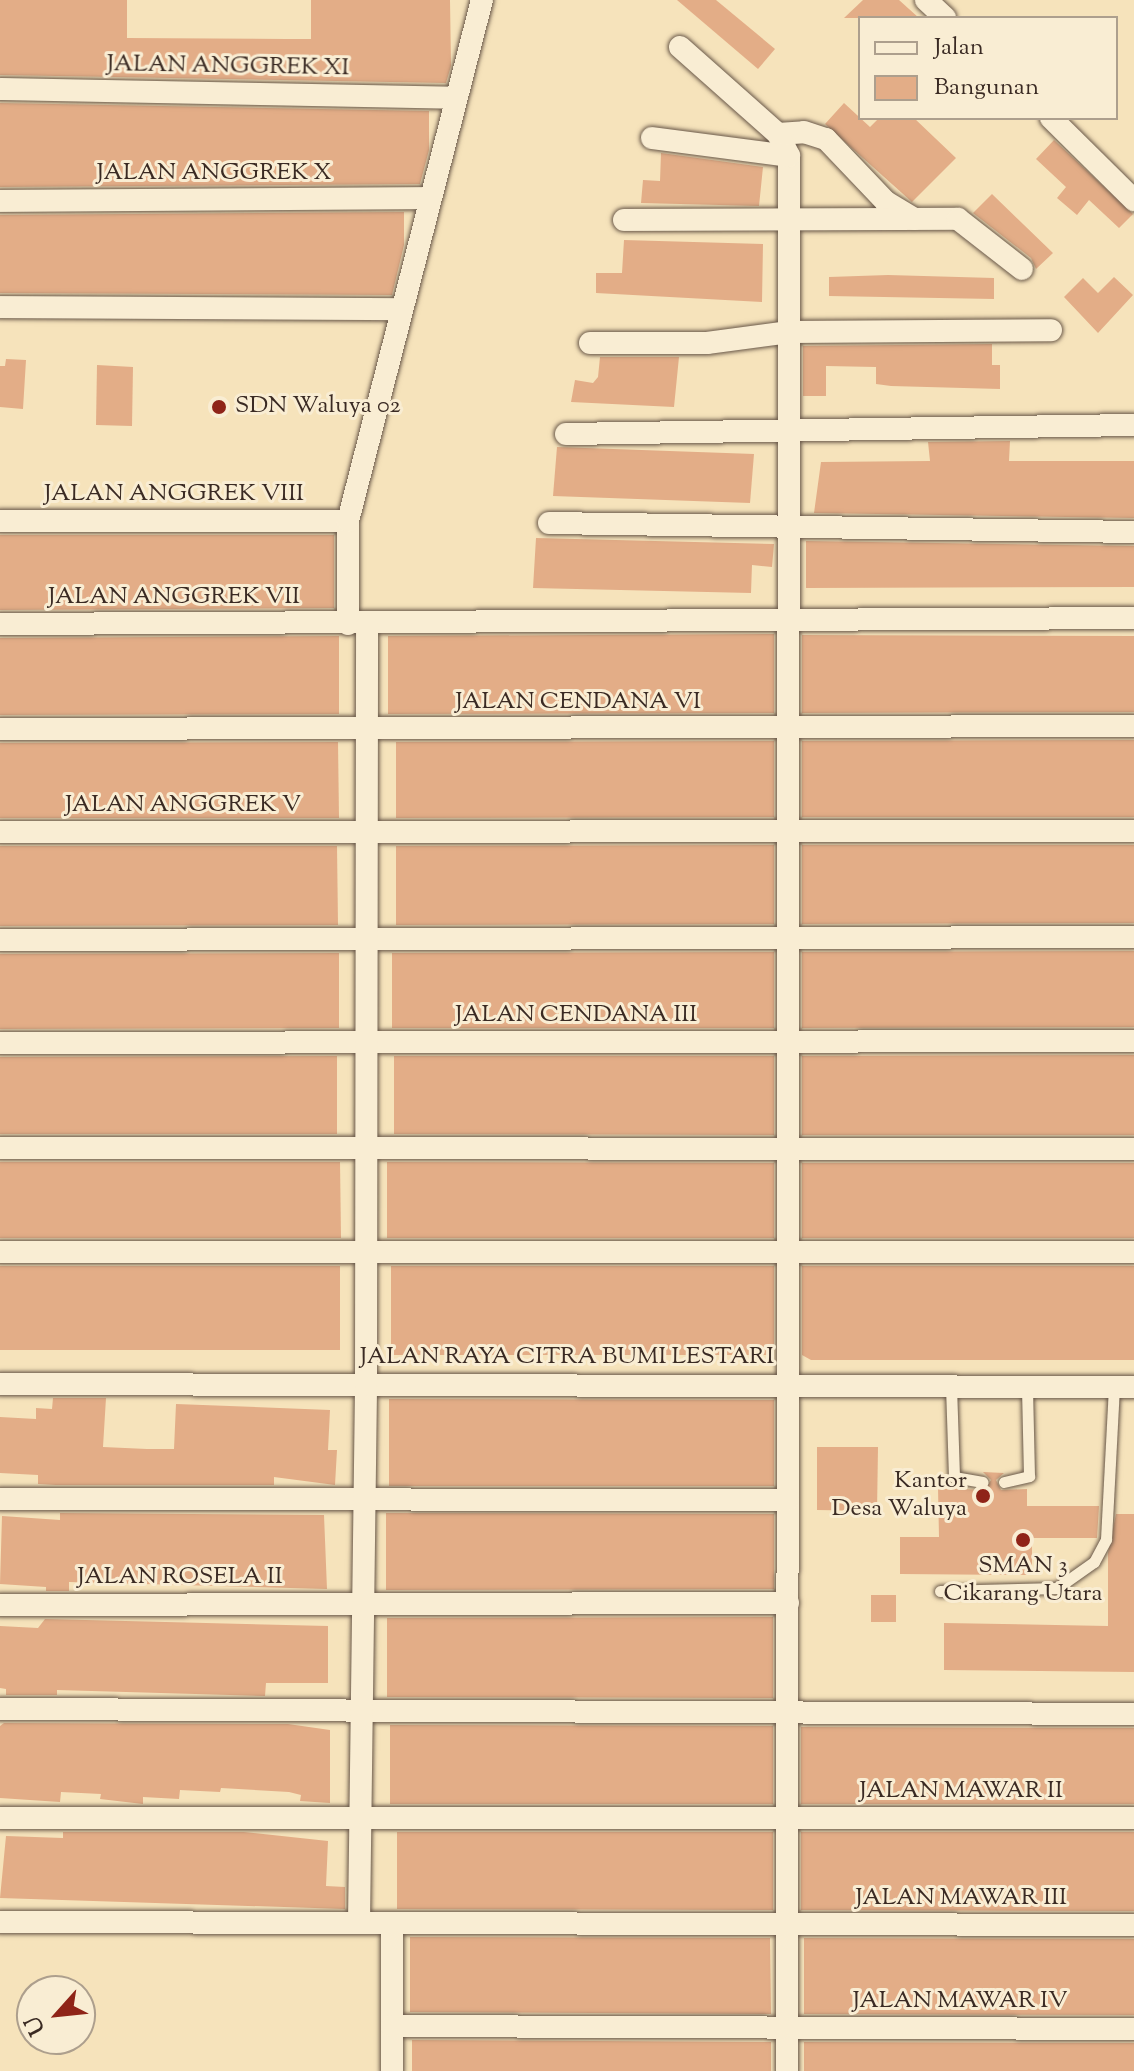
<!DOCTYPE html>
<html>
<head>
<meta charset="utf-8">
<style>
  body { margin:0 }
  #map { position:relative; width:1134px; height:2071px; overflow:hidden; background:#f6e3bb; font-family:"Sorts Mill Goudy",serif }
  div>[style] { position:absolute }
  [style*='--x'] { left:calc(var(--x)*1px); top:calc(var(--y)*1px); width:calc(var(--w)*1px); rotate:calc(var(--a)*1deg) }
  .building>* { inset:0; background:#e3ad87 }
  .roads { filter:drop-shadow(0 0 2px #695849) drop-shadow(0 0 2px #695849) }
  .service>* { height:11px; margin:-5.5px; padding:0 5.5px; transform-origin:5.5px; border-radius:5.5px; background:#f9edd3 }
  .minor>* { height:22px; margin:-11px; padding:0 11px; transform-origin:11px; border-radius:11px; background:#f9edd3 }
  .dots>* { width:22px; height:22px; translate:-50% -50%; box-sizing:border-box; border:4px solid #f9edd3; border-radius:50% }
  span { translate:-50% -50%; white-space:nowrap; text-align:center; line-height:1.15; -webkit-text-stroke:6px #f9edd3; paint-order:stroke }
  .street-label { font-size:24px; color:#3a2a23 }
  .poi-label { font-size:24px; color:#3a2a23 }
  .left { translate:0 -50%; text-align:left }
  .right { translate:-100% -50%; text-align:right }
  .legend { position:absolute; left:858px; top:16px; width:260px; height:104px; box-sizing:border-box; background:#f9edd3; border:2px solid #ad9f8d; margin:0; padding:10px 14px; list-style:none; font-size:24px; color:#3a2a23 }
  .legend li { display:flex; align-items:center; gap:16px; height:40px }
  .legend b { width:40px; border:2px solid #ad9f8d }
  .north { position:absolute; left:16px; top:1975px; width:80px; height:80px; box-sizing:border-box; background:#f9edd3; border:2px solid #ad9f8d; border-radius:50%; rotate:243deg; font-size:22px; font-weight:700; line-height:32px; text-align:center; color:#3a2a23 }
  .north::after { content:''; display:block; margin:auto; width:28px; height:36px; background:#8f2418; clip-path:polygon(50% 0,100% 100%,50% 72%,0 100%) }
</style>
</head>
<body>
<div id="map">
  <div class="building">
    <div style="clip-path:polygon(0 0,127px 0,127px 38px,287px 39px,311px 39px,311px 0,450px 0,451px 66px,446px 83px,0 75px)"></div>
    <div style="clip-path:polygon(677px 0,716px 0,775px 49px,758px 69px)"></div>
    <div style="clip-path:polygon(863px 0,899px 0,919px 18px,844px 18px)"></div>
    <div style="clip-path:polygon(0 103px,429px 111px,429px 150px,420px 184px,0 187px)"></div>
    <div style="clip-path:polygon(844px 103px,870px 127px,879px 118px,914px 118px,956px 158px,912px 202px,825px 124px)"></div>
    <div style="clip-path:polygon(1054px 140px,1133px 214px,1119px 228px,1089px 200px,1077px 215px,1057px 198px,1066px 187px,1036px 159px)"></div>
    <div style="clip-path:polygon(661px 153px,763px 167px,759px 206px,641px 203px,643px 180px,660px 181px)"></div>
    <div style="clip-path:polygon(992px 194px,1053px 253px,1036px 269px,1031px 258px,973px 213px)"></div>
    <div style="clip-path:polygon(404px 212px,404px 245px,392px 295px,0 293px,0 215px)"></div>
    <div style="clip-path:polygon(624px 240px,763px 244px,762px 302px,596px 293px,596px 273px,622px 273px)"></div>
    <div style="clip-path:polygon(888px 275px,994px 278px,994px 299px,829px 296px,829px 277px)"></div>
    <div style="clip-path:polygon(1114px 277px,1133px 295px,1098px 333px,1064px 297px,1083px 278px,1098px 293px)"></div>
    <div style="clip-path:polygon(992px 344px,992px 365px,1000px 365px,1000px 389px,891px 386px,876px 384px,876px 367px,826px 366px,826px 396px,803px 396px,803px 346px)"></div>
    <div style="clip-path:polygon(600px 357px,679px 357px,674px 407px,571px 402px,575px 380px,593px 383px,598px 377px)"></div>
    <div style="clip-path:polygon(6px 359px,26px 360px,23px 409px,0 407px,0 366px,5px 366px)"></div>
    <div style="clip-path:polygon(97px 365px,133px 367px,132px 426px,96px 425px)"></div>
    <div style="clip-path:polygon(1010px 441px,1009px 461px,1134px 461px,1134px 518px,814px 513px,821px 462px,930px 461px,928px 442px)"></div>
    <div style="clip-path:polygon(557px 447px,754px 454px,750px 503px,553px 496px)"></div>
    <div style="clip-path:polygon(0 535px,334px 535px,334px 608px,0 610px)"></div>
    <div style="clip-path:polygon(536px 538px,774px 544px,772px 567px,752px 565px,751px 593px,533px 588px)"></div>
    <div style="clip-path:polygon(806px 541px,1134px 546px,1134px 587px,806px 588px)"></div>
    <div style="clip-path:polygon(774px 634px,774px 713px,388px 714px,388px 636px)"></div>
    <div style="clip-path:polygon(802px 635px,1134px 636px,1134px 712px,802px 713px)"></div>
    <div style="clip-path:polygon(339px 636px,339px 714px,0 715px,0 638px)"></div>
    <div style="clip-path:polygon(1134px 740px,1134px 817px,802px 817px,802px 741px)"></div>
    <div style="clip-path:polygon(774px 741px,774px 817px,396px 818px,396px 742px)"></div>
    <div style="clip-path:polygon(338px 742px,339px 818px,0 818px,0 743px)"></div>
    <div style="clip-path:polygon(774px 845px,774px 924px,396px 925px,396px 846px)"></div>
    <div style="clip-path:polygon(802px 845px,1134px 845px,1134px 923px,802px 924px)"></div>
    <div style="clip-path:polygon(0 846px,337px 846px,338px 925px,0 926px)"></div>
    <div style="clip-path:polygon(1134px 951px,1134px 1027px,802px 1028px,802px 952px)"></div>
    <div style="clip-path:polygon(774px 952px,774px 1028px,392px 1028px,392px 953px)"></div>
    <div style="clip-path:polygon(339px 953px,339px 1028px,0 1029px,0 954px)"></div>
    <div style="clip-path:polygon(1134px 1055px,1134px 1135px,802px 1135px,802px 1056px)"></div>
    <div style="clip-path:polygon(337px 1056px,337px 1134px,0 1134px,0 1057px)"></div>
    <div style="clip-path:polygon(394px 1056px,774px 1056px,774px 1135px,394px 1134px)"></div>
    <div style="clip-path:polygon(0 1162px,340px 1162px,341px 1238px,0 1238px)"></div>
    <div style="clip-path:polygon(387px 1162px,774px 1163px,774px 1238px,387px 1238px)"></div>
    <div style="clip-path:polygon(802px 1163px,1134px 1163px,1134px 1238px,802px 1238px)"></div>
    <div style="clip-path:polygon(0 1266px,340px 1266px,340px 1350px,0 1350px)"></div>
    <div style="clip-path:polygon(391px 1266px,774px 1266px,774px 1355px,391px 1355px)"></div>
    <div style="clip-path:polygon(802px 1266px,1134px 1266px,1134px 1360px,811px 1360px,802px 1355px)"></div>
    <div style="clip-path:polygon(53px 1398px,106px 1398px,103px 1447px,147px 1449px,174px 1449px,176px 1404px,330px 1410px,328px 1450px,337px 1450px,335px 1485px,274px 1477px,274px 1485px,56px 1485px,38px 1484px,38px 1475px,0 1473px,0 1417px,36px 1419px,36px 1408px,52px 1409px)"></div>
    <div style="clip-path:polygon(389px 1399px,774px 1400px,774px 1486px,389px 1486px)"></div>
    <div style="clip-path:polygon(817px 1447px,878px 1447px,877px 1511px,817px 1510px)"></div>
    <div style="clip-path:polygon(983px 1472px,1004px 1473px,996px 1480px,1001px 1490px,1027px 1489px,1027px 1506px,1099px 1506px,1097px 1538px,1032px 1538px,1032px 1575px,900px 1574px,900px 1537px,939px 1537px,938px 1488px,985px 1490px,991px 1480px)"></div>
    <div style="clip-path:polygon(60px 1513px,324px 1515px,327px 1589px,69px 1582px,69px 1591px,46px 1591px,46px 1587px,0 1584px,2px 1516px,60px 1520px)"></div>
    <div style="clip-path:polygon(386px 1513px,774px 1514px,774px 1589px,386px 1590px)"></div>
    <div style="clip-path:polygon(1116px 1514px,1134px 1514px,1134px 1672px,944px 1670px,944px 1623px,1108px 1626px,1108px 1553px)"></div>
    <div style="clip-path:polygon(871px 1595px,896px 1595px,896px 1622px,871px 1622px)"></div>
    <div style="clip-path:polygon(773px 1617px,773px 1698px,387px 1697px,387px 1618px)"></div>
    <div style="clip-path:polygon(45px 1619px,328px 1626px,328px 1683px,266px 1683px,265px 1696px,57px 1690px,57px 1695px,6px 1695px,6px 1689px,0 1688px,0 1626px,38px 1628px)"></div>
    <div style="clip-path:polygon(4px 1723px,288px 1724px,330px 1730px,330px 1803px,300px 1801px,301px 1795px,289px 1792px,221px 1788px,220px 1792px,180px 1790px,179px 1799px,143px 1797px,143px 1804px,100px 1799px,101px 1794px,61px 1792px,60px 1802px,0 1798px,0 1726px)"></div>
    <div style="clip-path:polygon(390px 1725px,773px 1726px,773px 1804px,390px 1804px)"></div>
    <div style="clip-path:polygon(801px 1727px,1134px 1728px,1134px 1804px,801px 1804px)"></div>
    <div style="clip-path:polygon(63px 1832px,244px 1832px,328px 1841px,326px 1886px,345px 1887px,345px 1909px,0 1898px,6px 1836px,63px 1838px)"></div>
    <div style="clip-path:polygon(397px 1832px,773px 1832px,773px 1910px,397px 1909px)"></div>
    <div style="clip-path:polygon(801px 1832px,1134px 1832px,1134px 1911px,801px 1910px)"></div>
    <div style="clip-path:polygon(410px 1937px,770px 1938px,771px 2014px,410px 2012px)"></div>
    <div style="clip-path:polygon(804px 1938px,1134px 1939px,1134px 2015px,804px 2014px)"></div>
    <div style="clip-path:polygon(412px 2040px,771px 2042px,771px 2071px,412px 2071px)"></div>
    <div style="clip-path:polygon(804px 2042px,1134px 2043px,1134px 2071px,804px 2071px)"></div>
  </div>
  <div class="roads">
    <div class="service">
      <div style="--x:951;--y:1386;--w:91;--a:88.1"></div>
      <div style="--x:954;--y:1477;--w:29;--a:10"></div>
      <div style="--x:1004;--y:1482;--w:26;--a:-13"></div>
      <div style="--x:1029;--y:1476;--w:89;--a:-91.3"></div>
      <div style="--x:940;--y:1591;--w:117;--a:-1.5"></div>
      <div style="--x:1057;--y:1588;--w:45;--a:-35.1"></div>
      <div style="--x:1094;--y:1562;--w:26;--a:-62"></div>
      <div style="--x:1106;--y:1539;--w:152;--a:-87"></div>
    </div>
    <div class="minor">
      <div style="--x:926;--y:0;--w:26;--a:43"></div>
      <div style="--x:680;--y:47;--w:131;--a:41.6"></div>
      <div style="--x:778;--y:134;--w:26;--a:-4"></div>
      <div style="--x:804;--y:132;--w:23;--a:18"></div>
      <div style="--x:826;--y:139;--w:87;--a:46.4"></div>
      <div style="--x:886;--y:202;--w:33;--a:31"></div>
      <div style="--x:0;--y:89;--w:456;--a:1.1"></div>
      <div style="--x:1051;--y:118;--w:117;--a:44.7"></div>
      <div style="--x:778;--y:134;--w:25;--a:63"></div>
      <div style="--x:789;--y:156;--w:1915;--a:90.06"></div>
      <div style="--x:652;--y:138;--w:138;--a:7.5"></div>
      <div style="--x:0;--y:201;--w:429;--a:-0.4"></div>
      <div style="--x:624;--y:220;--w:334;--a:-0.2"></div>
      <div style="--x:958;--y:219;--w:81;--a:38"></div>
      <div style="--x:0;--y:307;--w:402;--a:0.3"></div>
      <div style="--x:590;--y:343;--w:117;--a:0"></div>
      <div style="--x:707;--y:343;--w:83;--a:-7.6"></div>
      <div style="--x:789;--y:332;--w:262;--a:-0.4"></div>
      <div style="--x:566;--y:434;--w:568;--a:-0.91"></div>
      <div style="--x:0;--y:521;--w:348;--a:0"></div>
      <div style="--x:549;--y:523;--w:585;--a:0.88"></div>
      <div style="--x:0;--y:624;--w:1134;--a:-0.3"></div>
      <div style="--x:348;--y:624;--w:103;--a:-90"></div>
      <div style="--x:348;--y:521;--w:538;--a:-75.58"></div>
      <div style="--x:0;--y:729;--w:1134;--a:-0.15"></div>
      <div style="--x:0;--y:832;--w:1134;--a:-0.05"></div>
      <div style="--x:0;--y:940;--w:1134;--a:-0.15"></div>
      <div style="--x:0;--y:1043;--w:1134;--a:-0.1"></div>
      <div style="--x:0;--y:1148;--w:1134;--a:0.05"></div>
      <div style="--x:0;--y:1252;--w:1134;--a:0"></div>
      <div style="--x:0;--y:1384;--w:1134;--a:0.15"></div>
      <div style="--x:0;--y:1499;--w:788;--a:0.07"></div>
      <div style="--x:0;--y:1605;--w:788;--a:-0.15"></div>
      <div style="--x:0;--y:1709;--w:1134;--a:0.25"></div>
      <div style="--x:0;--y:1818;--w:1134;--a:0"></div>
      <div style="--x:0;--y:1922;--w:1134;--a:0.15"></div>
      <div style="--x:359;--y:1923;--w:538;--a:-89.25"></div>
      <div style="--x:366;--y:1385;--w:759;--a:-89.92"></div>
      <div style="--x:392;--y:1923;--w:148;--a:90"></div>
      <div style="--x:392;--y:2026;--w:742;--a:0.23"></div>
    </div>
  </div>
  <div class="dots">
    <div style="left:219px;top:407px;background:#8f2418"></div>
    <div style="left:983px;top:1496px;background:#8f2418"></div>
    <div style="left:1023px;top:1540px;background:#8f2418"></div>
  </div>
  <div class="street-label">
    <span style="left:228px;top:67px;rotate:1deg">JALAN ANGGREK XI</span>
    <span style="left:214px;top:174px">JALAN ANGGREK X</span>
    <span style="left:174px;top:495px">JALAN ANGGREK VIII</span>
    <span style="left:174px;top:598px">JALAN ANGGREK VII</span>
    <span style="left:578px;top:703px">JALAN CENDANA VI</span>
    <span style="left:183px;top:806px">JALAN ANGGREK V</span>
    <span style="left:576px;top:1016px">JALAN CENDANA III</span>
    <span style="left:567px;top:1358px">JALAN RAYA CITRA BUMI LESTARI</span>
    <span style="left:180px;top:1578px">JALAN ROSELA II</span>
    <span style="left:961px;top:1792px">JALAN MAWAR II</span>
    <span style="left:961px;top:1899px">JALAN MAWAR III</span>
    <span style="left:960px;top:2002px">JALAN MAWAR IV</span>
  </div>
  <div class="poi-label">
    <span class="left" style="left:235px;top:407px">SDN Waluya 02</span>
    <span class="right" style="left:967px;top:1496px">Kantor<br>Desa Waluya</span>
    <span style="left:1023px;top:1581px">SMAN 3<br>Cikarang Utara</span>
  </div>
  <ul class="legend">
  <li><b style="height:10px;background:#f9edd3"></b>Jalan</li>
  <li><b style="height:22px;background:#e3ad87"></b>Bangunan</li>
  </ul>
  <div class="north">U</div>
</div>
</body>
</html>
